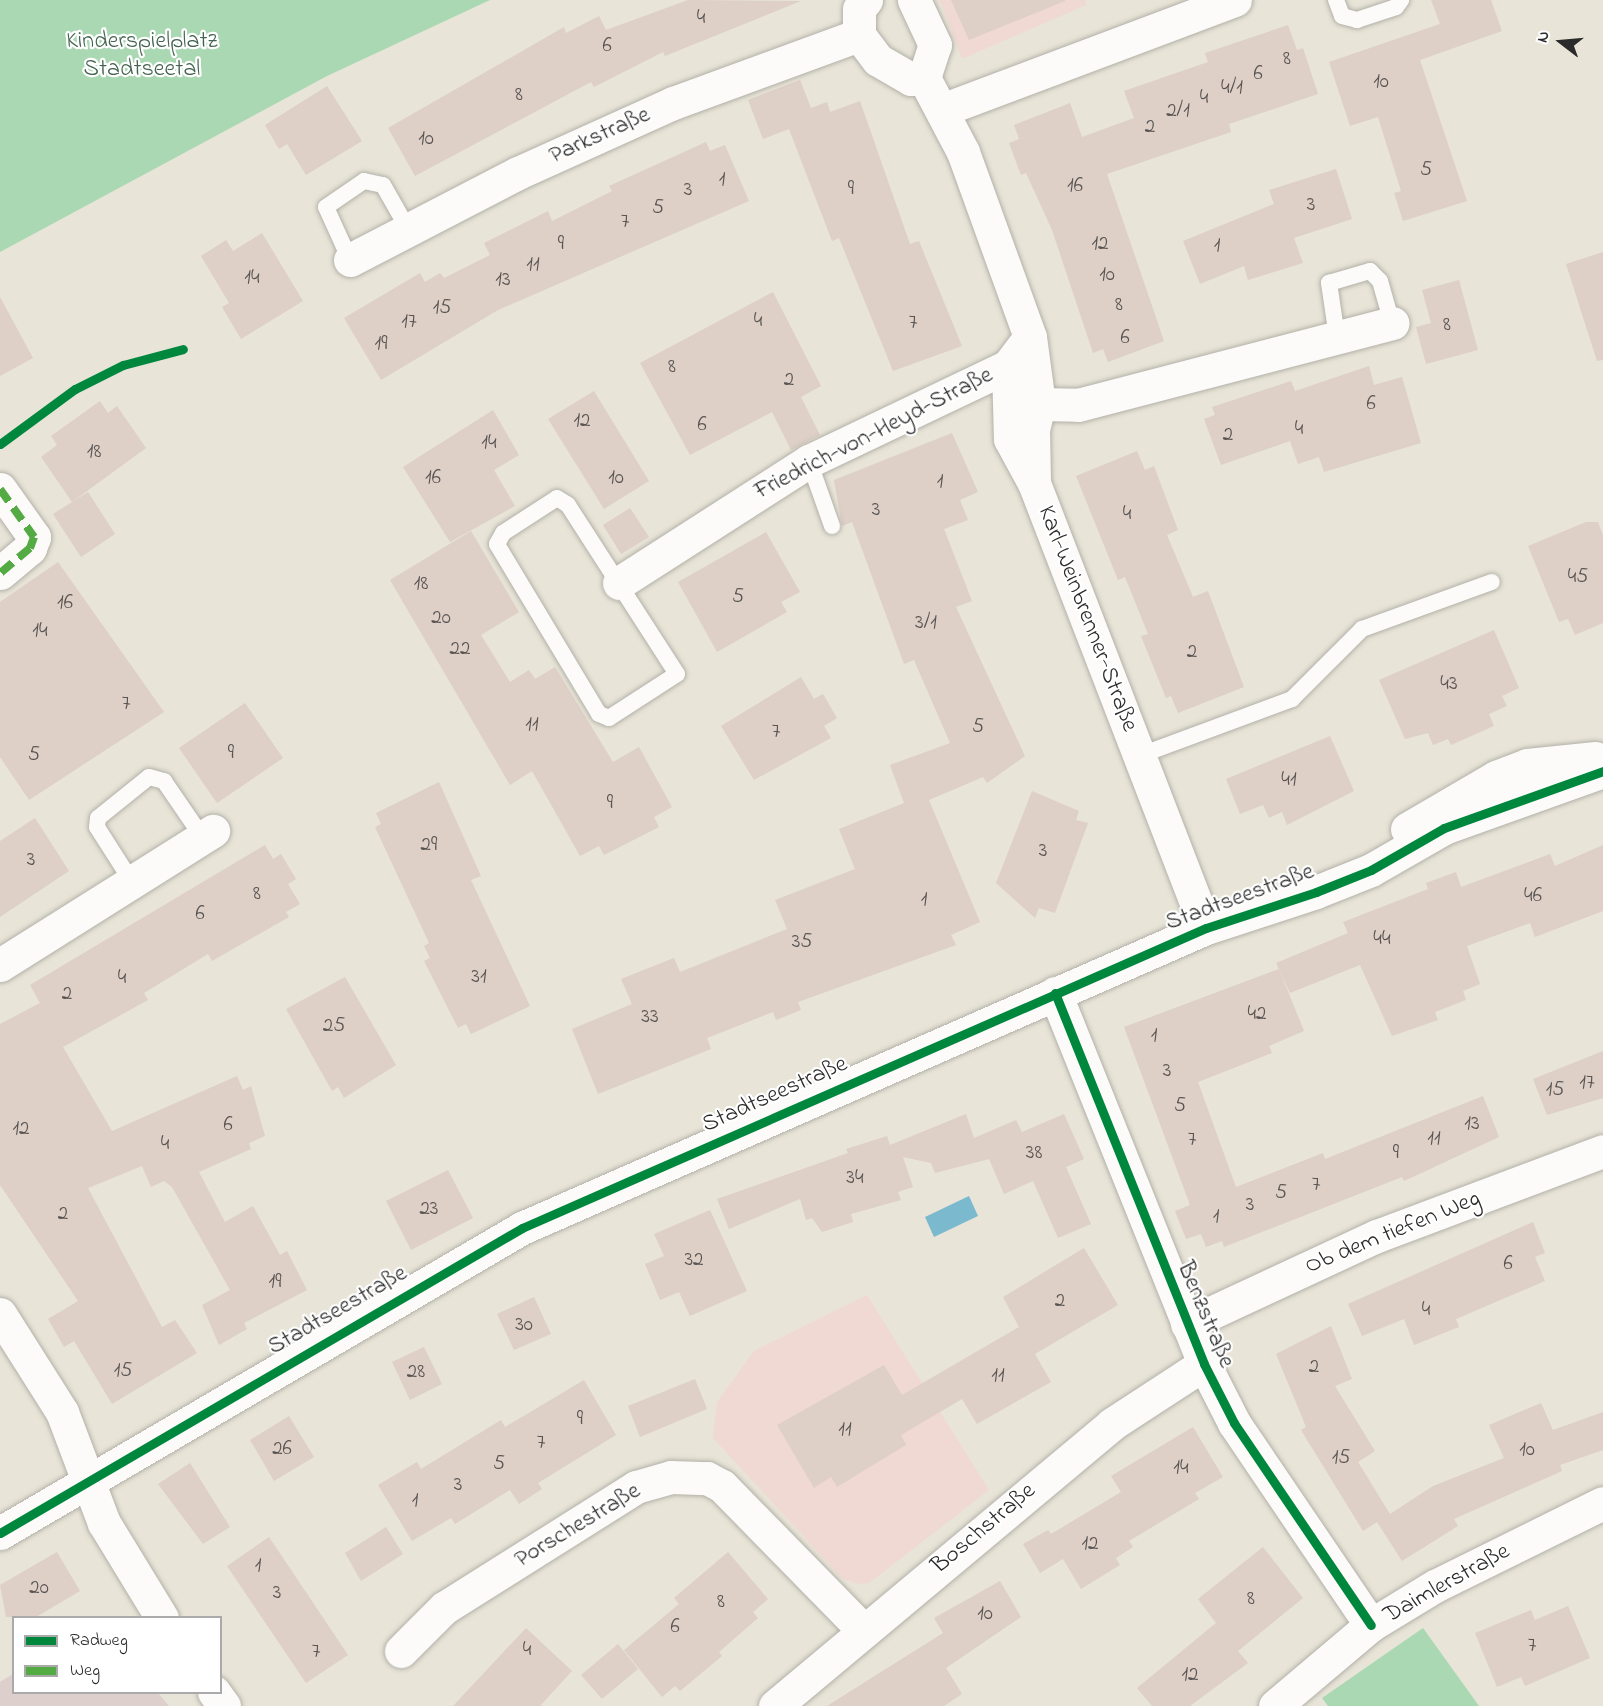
<!DOCTYPE html>
<html>
<head>
<meta charset="utf-8">
<style>
  body { margin:0 }
  #map { position:relative; width:1603px; height:1706px; overflow:hidden; background:#e8e4d7; font-family:"Indie Flower",sans-serif }
  div>[style] { position:absolute }
  [style*='--x'] { left:calc(var(--x)*1px); top:calc(var(--y)*1px); width:calc(var(--w)*1px); rotate:calc(var(--a)*1deg) }
  .built>* { inset:0; background:#f0d9d2 }
  .industrial>* { inset:0; background:#dccfcc }
  .green>* { inset:0; background:#a9d8b3 }
  .water>* { inset:0; background:#7bb9ce }
  .building>* { inset:0; background:#decfc7 }
  .roads { filter:drop-shadow(0 0 2px #b3b1a9) drop-shadow(0 0 2px #b3b1a9) }
  .service>* { height:16px; margin:-8px; padding:0 8px; transform-origin:8px; border-radius:8px; background:#fcfbf9 }
  .minor>* { height:33px; margin:-16.5px; padding:0 16.5px; transform-origin:16.5px; border-radius:16.5px; background:#fcfbf9 }
  .quiet>* { height:8px; margin-top:-4px; transform-origin:0; background:repeating-linear-gradient(90deg,#54ab44 0 15px,transparent 0 23px) }
  .cycleway>* { height:9px; margin:-4.5px; padding:0 4.5px; transform-origin:4.5px; border-radius:4.5px; background:#00873e }
  span { translate:-50% -50%; white-space:nowrap; text-align:center; line-height:1.15; -webkit-text-stroke:4.5px #fff; paint-order:stroke }
  .number-label { font-size:21px; color:#585452 }
  .number-label span { -webkit-text-stroke-width:0 }
  .park-label { font-size:24px; color:#456450 }
  .street-label { font-size:24px; color:#2b2b2b }
  .legend { position:absolute; left:12px; top:1616px; width:210px; height:78px; box-sizing:border-box; background:#fff; border:2px solid #aaa; margin:0; padding:8px 10px; list-style:none; font-size:18px; color:#2b2b2b }
  .legend li { display:flex; align-items:center; gap:12px; height:30px }
  .legend b { width:30px; border:2px solid #aaa }
  .north { position:absolute; left:1531px; top:12px; width:60px; height:60px; -webkit-text-stroke:4px #fff; paint-order:stroke; rotate:286deg; font-size:16px; font-weight:700; line-height:24px; text-align:center; color:#2b2b2b }
  .north::after { content:''; display:block; margin:auto; width:21px; height:27px; background:#2b2b2b; clip-path:polygon(50% 0,100% 100%,50% 72%,0 100%) }
</style>
</head>
<body>
<div id="map">
  <div class="built">
    <div style="clip-path:polygon(940px 0,1085px 0,1086px 5px,962px 59px)"></div>
    <div style="clip-path:polygon(867px 1295px,989px 1490px,869px 1583px,858px 1584px,843px 1579px,713px 1438px,717px 1402px,754px 1351px)"></div>
  </div>
  <div class="industrial">
    <div style="clip-path:polygon(13px 1674px,14px 1692px,158px 1693px,169px 1706px,0 1706px,0 1682px)"></div>
  </div>
  <div class="green">
    <div style="clip-path:polygon(0 0,490px 0,327px 76px,0 252px)"></div>
    <div style="clip-path:polygon(1423px 1628px,1479px 1706px,1328px 1706px,1322px 1698px)"></div>
  </div>
  <div class="water">
    <div style="clip-path:polygon(969px 1196px,978px 1216px,934px 1237px,925px 1217px)"></div>
  </div>
  <div class="building">
    <div style="clip-path:polygon(688px 0,801px 1px,665px 56px,663px 52px,594px 87px,591px 82px,415px 176px,388px 128px,564px 27px,566px 33px,599px 16px,606px 30px)"></div>
    <div style="clip-path:polygon(951px 0,1065px 0,1065px 1px,969px 40px)"></div>
    <div style="clip-path:polygon(1431px 0,1491px 0,1502px 31px,1420px 60px,1467px 201px,1403px 221px,1394px 193px,1401px 191px,1378px 117px,1350px 126px,1329px 62px,1440px 24px)"></div>
    <div style="clip-path:polygon(1288px 25px,1297px 50px,1303px 48px,1318px 94px,1229px 124px,1231px 132px,1107px 174px,1164px 341px,1108px 362px,1103px 349px,1093px 353px,1052px 230px,1026px 173px,1021px 175px,1009px 143px,1019px 139px,1014px 125px,1070px 103px,1082px 137px,1134px 118px,1124px 91px,1208px 62px,1205px 53px)"></div>
    <div style="clip-path:polygon(800px 80px,811px 108px,827px 102px,830px 112px,860px 101px,910px 244px,919px 241px,962px 346px,893px 371px,839px 238px,832px 241px,789px 129px,763px 139px,748px 100px)"></div>
    <div style="clip-path:polygon(327px 86px,362px 141px,306px 175px,287px 144px,279px 149px,265px 125px)"></div>
    <div style="clip-path:polygon(706px 142px,710px 151px,725px 145px,749px 201px,498px 310px,381px 380px,344px 318px,420px 273px,425px 282px,440px 273px,444px 278px,490px 255px,484px 243px,548px 211px,552px 221px,612px 191px,609px 186px)"></div>
    <div style="clip-path:polygon(1336px 169px,1352px 219px,1294px 238px,1303px 263px,1248px 280px,1244px 266px,1200px 284px,1183px 241px,1274px 204px,1269px 190px)"></div>
    <div style="clip-path:polygon(262px 233px,303px 301px,241px 339px,222px 307px,229px 303px,201px 256px,226px 240px,233px 251px)"></div>
    <div style="clip-path:polygon(1603px 252px,1603px 360px,1597px 361px,1566px 264px)"></div>
    <div style="clip-path:polygon(1459px 280px,1478px 350px,1426px 364px,1416px 327px,1431px 323px,1422px 290px)"></div>
    <div style="clip-path:polygon(773px 292px,821px 386px,801px 397px,820px 435px,791px 450px,772px 412px,690px 455px,640px 363px)"></div>
    <div style="clip-path:polygon(0 297px,33px 358px,0 376px)"></div>
    <div style="clip-path:polygon(1369px 366px,1374px 385px,1402px 377px,1421px 443px,1324px 472px,1319px 457px,1298px 464px,1290px 441px,1221px 465px,1204px 419px,1215px 415px,1212px 407px,1291px 381px,1295px 391px)"></div>
    <div style="clip-path:polygon(594px 391px,649px 481px,604px 509px,548px 419px)"></div>
    <div style="clip-path:polygon(100px 401px,108px 413px,117px 406px,146px 448px,72px 502px,41px 457px,57px 445px,51px 436px)"></div>
    <div style="clip-path:polygon(493px 410px,519px 455px,494px 470px,515px 506px,450px 542px,403px 467px)"></div>
    <div style="clip-path:polygon(952px 433px,978px 492px,960px 500px,968px 520px,944px 529px,972px 601px,956px 607px,1025px 756px,987px 783px,983px 777px,929px 800px,980px 922px,951px 935px,956px 945px,798px 1002px,801px 1010px,776px 1020px,773px 1012px,707px 1038px,711px 1049px,598px 1094px,572px 1029px,632px 1004px,621px 979px,674px 958px,680px 972px,787px 929px,775px 900px,855px 869px,839px 829px,904px 803px,890px 765px,950px 743px,914px 660px,904px 664px,852px 522px,842px 526px,834px 480px)"></div>
    <div style="clip-path:polygon(1137px 451px,1145px 470px,1154px 466px,1178px 530px,1167px 535px,1193px 597px,1208px 591px,1244px 687px,1178px 713px,1171px 696px,1166px 698px,1141px 636px,1148px 634px,1125px 577px,1118px 580px,1076px 476px)"></div>
    <div style="clip-path:polygon(88px 492px,115px 534px,81px 557px,53px 514px)"></div>
    <div style="clip-path:polygon(630px 508px,649px 537px,621px 554px,603px 525px)"></div>
    <div style="clip-path:polygon(1586px 522px,1598px 522px,1603px 535px,1603px 623px,1575px 635px,1568px 619px,1559px 622px,1528px 546px)"></div>
    <div style="clip-path:polygon(471px 531px,519px 612px,481px 635px,510px 682px,529px 670px,535px 679px,555px 667px,613px 762px,639px 747px,672px 807px,654px 817px,659px 827px,604px 855px,599px 846px,580px 856px,532px 771px,510px 785px,390px 580px)"></div>
    <div style="clip-path:polygon(766px 532px,800px 592px,781px 602px,787px 612px,717px 652px,678px 582px)"></div>
    <div style="clip-path:polygon(58px 562px,164px 712px,29px 800px,0 757px,0 602px)"></div>
    <div style="clip-path:polygon(1494px 630px,1519px 688px,1502px 696px,1507px 706px,1489px 714px,1494px 726px,1451px 745px,1448px 739px,1433px 745px,1428px 733px,1405px 739px,1379px 680px)"></div>
    <div style="clip-path:polygon(801px 677px,814px 699px,823px 694px,837px 718px,824px 726px,831px 738px,754px 780px,721px 726px)"></div>
    <div style="clip-path:polygon(245px 703px,283px 758px,217px 803px,179px 748px)"></div>
    <div style="clip-path:polygon(1330px 736px,1354px 791px,1287px 825px,1282px 812px,1269px 818px,1263px 805px,1240px 814px,1226px 779px)"></div>
    <div style="clip-path:polygon(439px 782px,481px 876px,471px 880px,530px 1006px,471px 1034px,466px 1024px,458px 1028px,424px 961px,430px 958px,424px 946px,429px 943px,375px 827px,381px 824px,376px 813px)"></div>
    <div style="clip-path:polygon(1032px 791px,1079px 811px,1076px 820px,1088px 823px,1055px 913px,1039px 908px,1035px 918px,996px 883px)"></div>
    <div style="clip-path:polygon(35px 818px,69px 871px,0 917px,0 841px)"></div>
    <div style="clip-path:polygon(265px 845px,273px 859px,281px 854px,296px 879px,288px 884px,300px 904px,286px 912px,289px 917px,212px 961px,208px 954px,144px 993px,148px 1000px,63px 1047px,112px 1131px,237px 1076px,243px 1090px,251px 1086px,265px 1136px,249px 1143px,251px 1149px,199px 1172px,225px 1222px,253px 1206px,280px 1255px,287px 1251px,307px 1290px,244px 1323px,247px 1329px,219px 1345px,202px 1305px,230px 1290px,172px 1187px,164px 1181px,151px 1187px,142px 1166px,88px 1188px,162px 1327px,175px 1320px,197px 1353px,112px 1404px,74px 1341px,64px 1347px,48px 1319px,78px 1301px,0 1185px,0 1024px,40px 1003px,30px 985px)"></div>
    <div style="clip-path:polygon(1603px 845px,1603px 911px,1535px 937px,1530px 923px,1467px 946px,1480px 984px,1463px 991px,1466px 1000px,1435px 1012px,1438px 1020px,1392px 1036px,1360px 965px,1290px 993px,1276px 963px,1348px 933px,1343px 922px,1428px 889px,1426px 883px,1456px 872px,1461px 887px,1550px 854px,1555px 866px)"></div>
    <div style="clip-path:polygon(1279px 969px,1304px 1031px,1269px 1046px,1272px 1053px,1198px 1082px,1236px 1187px,1323px 1153px,1325px 1159px,1483px 1096px,1499px 1137px,1404px 1181px,1402px 1177px,1224px 1247px,1222px 1241px,1206px 1247px,1201px 1234px,1186px 1239px,1175px 1211px,1190px 1205px,1124px 1027px)"></div>
    <div style="clip-path:polygon(345px 977px,396px 1065px,344px 1098px,338px 1087px,332px 1091px,286px 1009px)"></div>
    <div style="clip-path:polygon(1603px 1051px,1603px 1098px,1547px 1115px,1533px 1079px)"></div>
    <div style="clip-path:polygon(966px 1114px,974px 1138px,1016px 1120px,1022px 1132px,1064px 1114px,1084px 1159px,1066px 1167px,1091px 1224px,1058px 1238px,1033px 1181px,1004px 1194px,989px 1159px,935px 1173px,931px 1163px,903px 1157px,913px 1187px,898px 1192px,901px 1200px,851px 1214px,853px 1222px,822px 1232px,812px 1218px,806px 1220px,800px 1199px,729px 1229px,717px 1199px,848px 1153px,846px 1149px,887px 1136px,890px 1145px)"></div>
    <div style="clip-path:polygon(448px 1170px,473px 1218px,411px 1250px,386px 1201px)"></div>
    <div style="clip-path:polygon(710px 1210px,747px 1291px,690px 1316px,679px 1292px,660px 1300px,645px 1264px,664px 1256px,654px 1234px)"></div>
    <div style="clip-path:polygon(1533px 1222px,1545px 1253px,1535px 1257px,1545px 1281px,1456px 1319px,1459px 1327px,1414px 1345px,1404px 1319px,1362px 1336px,1348px 1304px)"></div>
    <div style="clip-path:polygon(1084px 1248px,1118px 1305px,1035px 1354px,1051px 1382px,977px 1424px,962px 1399px,901px 1435px,906px 1445px,837px 1487px,831px 1477px,814px 1488px,777px 1425px,884px 1365px,902px 1395px,1019px 1327px,1003px 1297px)"></div>
    <div style="clip-path:polygon(534px 1297px,551px 1334px,514px 1350px,497px 1314px)"></div>
    <div style="clip-path:polygon(1331px 1326px,1352px 1379px,1335px 1386px,1375px 1451px,1358px 1462px,1390px 1514px,1433px 1486px,1504px 1458px,1489px 1425px,1541px 1403px,1553px 1430px,1603px 1412px,1603px 1450px,1560px 1465px,1562px 1471px,1454px 1519px,1458px 1526px,1402px 1561px,1377px 1522px,1363px 1531px,1301px 1430px,1306px 1427px,1276px 1354px)"></div>
    <div style="clip-path:polygon(424px 1347px,442px 1384px,410px 1400px,392px 1362px)"></div>
    <div style="clip-path:polygon(695px 1379px,707px 1409px,640px 1437px,628px 1406px)"></div>
    <div style="clip-path:polygon(584px 1380px,616px 1435px,538px 1483px,542px 1489px,519px 1504px,510px 1490px,455px 1524px,451px 1518px,412px 1541px,378px 1485px,417px 1462px,421px 1469px,501px 1420px,505px 1427px)"></div>
    <div style="clip-path:polygon(289px 1416px,314px 1457px,274px 1481px,250px 1440px)"></div>
    <div style="clip-path:polygon(1193px 1427px,1223px 1477px,1195px 1493px,1199px 1499px,1129px 1541px,1133px 1547px,1116px 1558px,1120px 1565px,1081px 1589px,1063px 1559px,1040px 1573px,1023px 1544px,1048px 1530px,1051px 1534px,1121px 1492px,1111px 1476px)"></div>
    <div style="clip-path:polygon(190px 1463px,230px 1527px,203px 1544px,158px 1484px)"></div>
    <div style="clip-path:polygon(386px 1527px,403px 1554px,361px 1581px,345px 1553px)"></div>
    <div style="clip-path:polygon(269px 1537px,348px 1655px,306px 1683px,227px 1566px)"></div>
    <div style="clip-path:polygon(1263px 1547px,1303px 1598px,1238px 1651px,1248px 1663px,1190px 1706px,1152px 1706px,1137px 1688px,1216px 1623px,1198px 1599px)"></div>
    <div style="clip-path:polygon(57px 1552px,80px 1591px,36px 1617px,6px 1617px,0 1585px)"></div>
    <div style="clip-path:polygon(728px 1552px,768px 1599px,753px 1612px,758px 1618px,719px 1652px,722px 1656px,680px 1691px,675px 1686px,662px 1697px,624px 1650px,679px 1604px,674px 1598px)"></div>
    <div style="clip-path:polygon(1000px 1581px,1021px 1617px,946px 1668px,962px 1694px,944px 1706px,827px 1706px,943px 1633px,934px 1618px)"></div>
    <div style="clip-path:polygon(1568px 1606px,1590px 1658px,1525px 1686px,1521px 1677px,1497px 1687px,1475px 1633px,1531px 1610px,1535px 1620px)"></div>
    <div style="clip-path:polygon(526px 1628px,572px 1671px,540px 1706px,453px 1706px)"></div>
    <div style="clip-path:polygon(618px 1644px,638px 1669px,602px 1699px,581px 1675px)"></div>
  </div>
  <div class="roads">
    <div class="service">
      <div style="--x:1336;--y:0;--w:17;--a:69"></div>
      <div style="--x:1342;--y:16;--w:16;--a:15"></div>
      <div style="--x:1357;--y:20;--w:41;--a:-18.4"></div>
      <div style="--x:1396;--y:7;--w:9;--a:-54"></div>
      <div style="--x:350;--y:260;--w:58;--a:-114.4"></div>
      <div style="--x:326;--y:207;--w:46;--a:-34.4"></div>
      <div style="--x:364;--y:181;--w:19;--a:12"></div>
      <div style="--x:383;--y:185;--w:48;--a:60.3"></div>
      <div style="--x:1337;--y:337;--w:55;--a:-98.4"></div>
      <div style="--x:1329;--y:283;--w:43;--a:-16.3"></div>
      <div style="--x:1370;--y:271;--w:14;--a:45"></div>
      <div style="--x:1380;--y:281;--w:44;--a:74.1"></div>
      <div style="--x:809;--y:461;--w:69;--a:70.5"></div>
      <div style="--x:557;--y:498;--w:13;--a:32"></div>
      <div style="--x:568;--y:505;--w:201;--a:57.2"></div>
      <div style="--x:677;--y:674;--w:81;--a:147.1"></div>
      <div style="--x:609;--y:718;--w:11;--a:-158"></div>
      <div style="--x:599;--y:714;--w:198;--a:-121"></div>
      <div style="--x:497;--y:544;--w:13;--a:-61"></div>
      <div style="--x:503;--y:533;--w:64;--a:-32.9"></div>
      <div style="--x:1141;--y:755;--w:161;--a:-20.3"></div>
      <div style="--x:1292;--y:699;--w:99;--a:-45"></div>
      <div style="--x:1362;--y:629;--w:138;--a:-19.9"></div>
      <div style="--x:132;--y:882;--w:65;--a:-122.5"></div>
      <div style="--x:97;--y:827;--w:9;--a:-84"></div>
      <div style="--x:98;--y:818;--w:65;--a:-38.8"></div>
      <div style="--x:149;--y:777;--w:16;--a:15"></div>
      <div style="--x:164;--y:781;--w:69;--a:55.6"></div>
    </div>
    <div class="minor">
      <div style="--x:866;--y:0;--w:11;--a:128"></div>
      <div style="--x:859;--y:9;--w:26;--a:90"></div>
      <div style="--x:859;--y:35;--w:31;--a:53"></div>
      <div style="--x:878;--y:60;--w:38;--a:30"></div>
      <div style="--x:911;--y:79;--w:13;--a:-4"></div>
      <div style="--x:924;--y:78;--w:35;--a:-72"></div>
      <div style="--x:935;--y:45;--w:50;--a:-115"></div>
      <div style="--x:924;--y:78;--w:84;--a:62.2"></div>
      <div style="--x:963;--y:152;--w:197;--a:70.1"></div>
      <div style="--x:942;--y:110;--w:313;--a:-20.6"></div>
      <div style="--x:350;--y:260;--w:189;--a:-27.4"></div>
      <div style="--x:518;--y:173;--w:170;--a:-24.3"></div>
      <div style="--x:673;--y:103;--w:198;--a:-20.1"></div>
      <div style="--x:1030;--y:337;--w:68;--a:82.3"></div>
      <div style="--x:1039;--y:404;--w:26;--a:103"></div>
      <div style="--x:1033;--y:429;--w:54;--a:88.9"></div>
      <div style="--x:1034;--y:483;--w:50;--a:-118.6"></div>
      <div style="--x:1010;--y:439;--w:73;--a:-91.6"></div>
      <div style="--x:1008;--y:366;--w:36;--a:-53"></div>
      <div style="--x:1039;--y:404;--w:39;--a:1"></div>
      <div style="--x:1078;--y:405;--w:325;--a:-14.6"></div>
      <div style="--x:1034;--y:483;--w:477;--a:68.9"></div>
      <div style="--x:0;--y:489;--w:59;--a:54.7"></div>
      <div style="--x:34;--y:537;--w:12;--a:110"></div>
      <div style="--x:30;--y:548;--w:39;--a:140"></div>
      <div style="--x:619;--y:583;--w:226;--a:-32.7"></div>
      <div style="--x:809;--y:461;--w:221;--a:-25.5"></div>
      <div style="--x:1407;--y:829;--w:103;--a:-30.3"></div>
      <div style="--x:1496;--y:777;--w:33;--a:-21"></div>
      <div style="--x:1527;--y:765;--w:69;--a:-5.8"></div>
      <div style="--x:0;--y:965;--w:252;--a:-32.2"></div>
      <div style="--x:1055;--y:993;--w:400;--a:68.1"></div>
      <div style="--x:1204;--y:1364;--w:66;--a:63"></div>
      <div style="--x:1234;--y:1423;--w:244;--a:55.9"></div>
      <div style="--x:0;--y:1314;--w:116;--a:57.7"></div>
      <div style="--x:62;--y:1412;--w:119;--a:69.3"></div>
      <div style="--x:104;--y:1523;--w:111;--a:58.6"></div>
      <div style="--x:1187;--y:1324;--w:209;--a:-24.9"></div>
      <div style="--x:1377;--y:1236;--w:241;--a:-20.6"></div>
      <div style="--x:0;--y:1533;--w:605;--a:-30.3"></div>
      <div style="--x:522;--y:1228;--w:747;--a:-23.68"></div>
      <div style="--x:1206;--y:928;--w:116;--a:-18.1"></div>
      <div style="--x:1316;--y:892;--w:59;--a:-21.8"></div>
      <div style="--x:1371;--y:870;--w:84;--a:-29.9"></div>
      <div style="--x:1444;--y:828;--w:169;--a:-19.7"></div>
      <div style="--x:401;--y:1651;--w:61;--a:-45"></div>
      <div style="--x:444;--y:1608;--w:227;--a:-32.2"></div>
      <div style="--x:636;--y:1487;--w:36;--a:-16"></div>
      <div style="--x:671;--y:1477;--w:36;--a:2"></div>
      <div style="--x:707;--y:1478;--w:17;--a:28"></div>
      <div style="--x:722;--y:1486;--w:202;--a:45.6"></div>
      <div style="--x:214;--y:1692;--w:17;--a:54"></div>
      <div style="--x:775;--y:1706;--w:439;--a:-39.9"></div>
      <div style="--x:1112;--y:1424;--w:110;--a:-33.1"></div>
      <div style="--x:1275;--y:1706;--w:126;--a:-40.2"></div>
      <div style="--x:1371;--y:1625;--w:75;--a:-31.4"></div>
      <div style="--x:1435;--y:1586;--w:187;--a:-26.3"></div>
    </div>
  </div>
  <div class="quiet">
    <div style="--x:0;--y:489;--w:59;--a:54.7"></div>
    <div style="--x:34;--y:537;--w:12;--a:110"></div>
    <div style="--x:30;--y:548;--w:39;--a:140"></div>
  </div>
  <div class="cycleway">
    <div style="--x:0;--y:444;--w:93;--a:-36.3"></div>
    <div style="--x:75;--y:389;--w:54;--a:-26.6"></div>
    <div style="--x:123;--y:365;--w:62;--a:-14.9"></div>
    <div style="--x:1055;--y:993;--w:400;--a:68.1"></div>
    <div style="--x:1204;--y:1364;--w:66;--a:63"></div>
    <div style="--x:1234;--y:1423;--w:244;--a:55.9"></div>
    <div style="--x:0;--y:1533;--w:605;--a:-30.3"></div>
    <div style="--x:522;--y:1228;--w:747;--a:-23.68"></div>
    <div style="--x:1206;--y:928;--w:116;--a:-18.1"></div>
    <div style="--x:1316;--y:892;--w:59;--a:-21.8"></div>
    <div style="--x:1371;--y:870;--w:84;--a:-29.9"></div>
    <div style="--x:1444;--y:828;--w:169;--a:-19.7"></div>
  </div>
  <div class="number-label">
    <span style="left:701px;top:18px">4</span>
    <span style="left:607px;top:46px">6</span>
    <span style="left:1287px;top:59px">8</span>
    <span style="left:1258px;top:74px">6</span>
    <span style="left:1381px;top:82px">10</span>
    <span style="left:1232px;top:88px">4/1</span>
    <span style="left:519px;top:95px">8</span>
    <span style="left:1204px;top:98px">4</span>
    <span style="left:1178px;top:111px">2/1</span>
    <span style="left:1150px;top:127px">2</span>
    <span style="left:426px;top:139px">10</span>
    <span style="left:1426px;top:170px">5</span>
    <span style="left:722px;top:180px">1</span>
    <span style="left:1075px;top:186px">16</span>
    <span style="left:851px;top:189px">9</span>
    <span style="left:688px;top:190px">3</span>
    <span style="left:1311px;top:205px">3</span>
    <span style="left:658px;top:208px">5</span>
    <span style="left:625px;top:222px">7</span>
    <span style="left:561px;top:244px">9</span>
    <span style="left:1100px;top:244px">12</span>
    <span style="left:1217px;top:246px">1</span>
    <span style="left:533px;top:265px">11</span>
    <span style="left:1107px;top:275px">10</span>
    <span style="left:252px;top:278px">14</span>
    <span style="left:503px;top:280px">13</span>
    <span style="left:1119px;top:305px">8</span>
    <span style="left:442px;top:308px">15</span>
    <span style="left:758px;top:321px">4</span>
    <span style="left:409px;top:322px">17</span>
    <span style="left:913px;top:323px">7</span>
    <span style="left:1447px;top:325px">8</span>
    <span style="left:1125px;top:338px">6</span>
    <span style="left:381px;top:344px">19</span>
    <span style="left:672px;top:367px">8</span>
    <span style="left:789px;top:380px">2</span>
    <span style="left:1371px;top:404px">6</span>
    <span style="left:582px;top:421px">12</span>
    <span style="left:702px;top:425px">6</span>
    <span style="left:1299px;top:429px">4</span>
    <span style="left:1228px;top:435px">2</span>
    <span style="left:489px;top:443px">14</span>
    <span style="left:94px;top:452px">18</span>
    <span style="left:433px;top:478px">16</span>
    <span style="left:616px;top:478px">10</span>
    <span style="left:940px;top:482px">1</span>
    <span style="left:876px;top:510px">3</span>
    <span style="left:1127px;top:514px">4</span>
    <span style="left:1578px;top:577px">45</span>
    <span style="left:421px;top:584px">18</span>
    <span style="left:738px;top:597px">5</span>
    <span style="left:65px;top:603px">16</span>
    <span style="left:441px;top:618px">20</span>
    <span style="left:926px;top:623px">3/1</span>
    <span style="left:40px;top:631px">14</span>
    <span style="left:460px;top:649px">22</span>
    <span style="left:1192px;top:652px">2</span>
    <span style="left:1449px;top:684px">43</span>
    <span style="left:126px;top:704px">7</span>
    <span style="left:532px;top:725px">11</span>
    <span style="left:978px;top:727px">5</span>
    <span style="left:776px;top:732px">7</span>
    <span style="left:231px;top:753px">9</span>
    <span style="left:34px;top:755px">5</span>
    <span style="left:1289px;top:780px">41</span>
    <span style="left:610px;top:803px">9</span>
    <span style="left:429px;top:845px">29</span>
    <span style="left:1043px;top:851px">3</span>
    <span style="left:31px;top:860px">3</span>
    <span style="left:257px;top:894px">8</span>
    <span style="left:1533px;top:896px">46</span>
    <span style="left:924px;top:900px">1</span>
    <span style="left:200px;top:914px">6</span>
    <span style="left:1382px;top:939px">44</span>
    <span style="left:802px;top:942px">35</span>
    <span style="left:479px;top:977px">31</span>
    <span style="left:122px;top:978px">4</span>
    <span style="left:67px;top:994px">2</span>
    <span style="left:1257px;top:1014px">42</span>
    <span style="left:650px;top:1017px">33</span>
    <span style="left:334px;top:1026px">25</span>
    <span style="left:1154px;top:1036px">1</span>
    <span style="left:1167px;top:1071px">3</span>
    <span style="left:1587px;top:1083px">17</span>
    <span style="left:1555px;top:1090px">15</span>
    <span style="left:1180px;top:1106px">5</span>
    <span style="left:1472px;top:1124px">13</span>
    <span style="left:228px;top:1125px">6</span>
    <span style="left:21px;top:1129px">12</span>
    <span style="left:1434px;top:1139px">11</span>
    <span style="left:1192px;top:1140px">7</span>
    <span style="left:165px;top:1144px">4</span>
    <span style="left:1034px;top:1153px">38</span>
    <span style="left:1396px;top:1153px">9</span>
    <span style="left:855px;top:1178px">34</span>
    <span style="left:1316px;top:1185px">7</span>
    <span style="left:1281px;top:1193px">5</span>
    <span style="left:1250px;top:1205px">3</span>
    <span style="left:429px;top:1209px">23</span>
    <span style="left:63px;top:1214px">2</span>
    <span style="left:1216px;top:1217px">1</span>
    <span style="left:694px;top:1260px">32</span>
    <span style="left:1508px;top:1264px">6</span>
    <span style="left:275px;top:1282px">19</span>
    <span style="left:1060px;top:1301px">2</span>
    <span style="left:1426px;top:1310px">4</span>
    <span style="left:524px;top:1325px">30</span>
    <span style="left:1314px;top:1367px">2</span>
    <span style="left:123px;top:1371px">15</span>
    <span style="left:416px;top:1372px">28</span>
    <span style="left:998px;top:1376px">11</span>
    <span style="left:580px;top:1419px">9</span>
    <span style="left:845px;top:1430px">11</span>
    <span style="left:541px;top:1443px">7</span>
    <span style="left:282px;top:1449px">26</span>
    <span style="left:1527px;top:1450px">10</span>
    <span style="left:1341px;top:1458px">15</span>
    <span style="left:499px;top:1464px">5</span>
    <span style="left:1181px;top:1468px">14</span>
    <span style="left:458px;top:1485px">3</span>
    <span style="left:415px;top:1501px">1</span>
    <span style="left:1090px;top:1544px">12</span>
    <span style="left:258px;top:1566px">1</span>
    <span style="left:39px;top:1588px">20</span>
    <span style="left:277px;top:1593px">3</span>
    <span style="left:1251px;top:1599px">8</span>
    <span style="left:721px;top:1602px">8</span>
    <span style="left:985px;top:1614px">10</span>
    <span style="left:675px;top:1627px">6</span>
    <span style="left:1532px;top:1646px">7</span>
    <span style="left:527px;top:1650px">4</span>
    <span style="left:316px;top:1652px">7</span>
    <span style="left:1190px;top:1675px">12</span>
  </div>
  <div class="park-label">
    <span style="left:142px;top:56px">Kinderspielplatz<br>Stadtseetal</span>
  </div>
  <div class="street-label">
    <span style="left:600px;top:136px;rotate:-24deg">Parkstraße</span>
    <span style="left:874px;top:434px;rotate:-27deg">Friedrich-von-Heyd-Straße</span>
    <span style="left:1087px;top:619px;rotate:69deg">Karl-Weinbrenner-Straße</span>
    <span style="left:1240px;top:898px;rotate:-20deg">Stadtseestraße</span>
    <span style="left:775px;top:1095px;rotate:-24deg">Stadtseestraße</span>
    <span style="left:1393px;top:1233px;rotate:-22deg">Ob dem tiefen Weg</span>
    <span style="left:338px;top:1311px;rotate:-30deg">Stadtseestraße</span>
    <span style="left:1205px;top:1315px;rotate:67deg">Benzstraße</span>
    <span style="left:578px;top:1526px;rotate:-31deg">Porschestraße</span>
    <span style="left:984px;top:1529px;rotate:-40deg">Boschstraße</span>
    <span style="left:1447px;top:1584px;rotate:-29deg">Daimlerstraße</span>
  </div>
  <ul class="legend">
  <li><b style="height:8px;background:#00873e"></b>Radweg</li>
  <li><b style="height:8px;background:#54ab44"></b>Weg</li>
  </ul>
  <div class="north">N</div>
</div>
</body>
</html>
